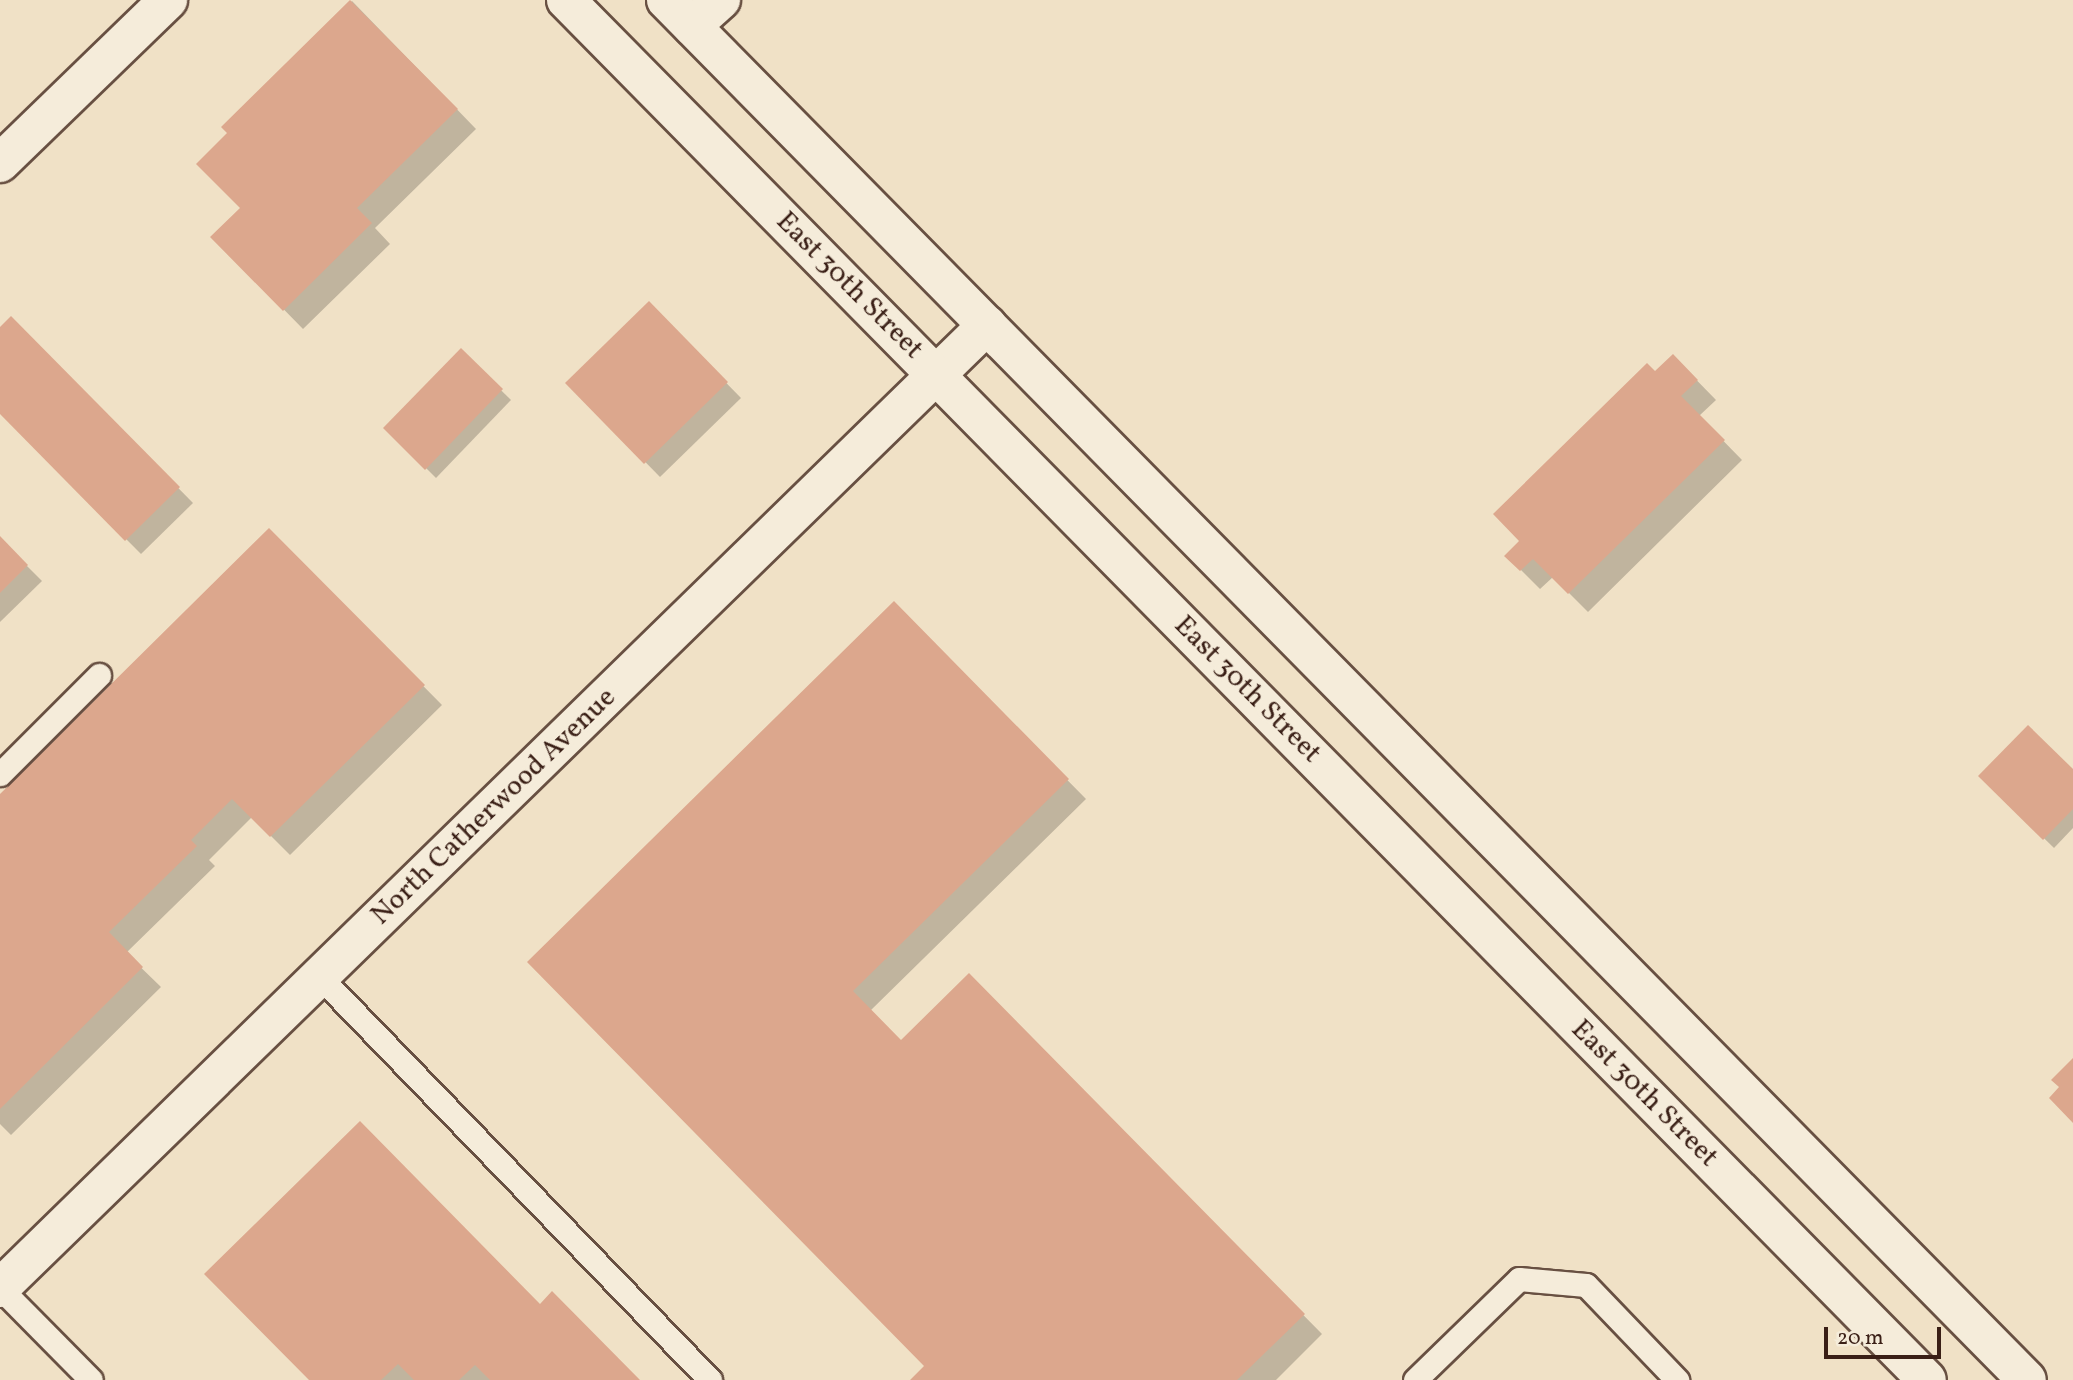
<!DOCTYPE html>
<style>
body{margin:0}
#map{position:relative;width:2073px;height:1380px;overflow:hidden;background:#f0e1c6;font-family:Vollkorn,serif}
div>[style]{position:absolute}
.shadow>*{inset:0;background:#0003}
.building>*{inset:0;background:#dca78d}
.roads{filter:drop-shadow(2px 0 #685042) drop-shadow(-2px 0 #685042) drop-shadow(0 2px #685042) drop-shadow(0 -2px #685042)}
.service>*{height:23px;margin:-11.5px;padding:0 11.5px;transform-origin:11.5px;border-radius:11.5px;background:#f5ecda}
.minor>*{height:38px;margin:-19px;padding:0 19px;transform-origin:19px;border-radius:19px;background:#f5ecda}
.secondary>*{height:38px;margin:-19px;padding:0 19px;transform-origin:19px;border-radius:19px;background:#f5ecda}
span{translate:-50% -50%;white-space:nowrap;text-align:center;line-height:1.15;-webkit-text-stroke:7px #f5ecda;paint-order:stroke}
.street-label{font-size:28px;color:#3a1f16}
.scale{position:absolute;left:1824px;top:1327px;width:117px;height:32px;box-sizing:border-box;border:4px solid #3a1f16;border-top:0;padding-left:9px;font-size:21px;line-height:24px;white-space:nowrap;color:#3a1f16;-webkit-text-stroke:5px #f5ecda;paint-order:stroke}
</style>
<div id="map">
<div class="shadow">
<div style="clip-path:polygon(352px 1px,476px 129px,375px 228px,390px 244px,303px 329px,213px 237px,242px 208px,230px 134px,223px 127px)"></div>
<div style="clip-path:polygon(649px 304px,741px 398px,660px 477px,568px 383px)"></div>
<div style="clip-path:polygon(11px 318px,193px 503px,141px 554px,0 412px,0 329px)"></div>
<div style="clip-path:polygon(461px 351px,511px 400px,436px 478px,386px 428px)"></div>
<div style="clip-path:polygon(1673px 356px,1716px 400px,1699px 416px,1742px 460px,1588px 612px,1553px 577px,1540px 589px,1507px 556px,1522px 541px,1655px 373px)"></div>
<div style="clip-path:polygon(269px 530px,442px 705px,290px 855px,252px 817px,209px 860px,215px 866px,126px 953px,161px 987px,11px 1135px,0 1124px,0 796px)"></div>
<div style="clip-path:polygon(0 539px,42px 581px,0 622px)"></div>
<div style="clip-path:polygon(894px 604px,1086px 799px,870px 1011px,901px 1042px,969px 976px,1322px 1334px,1276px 1380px,912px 1380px,926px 1366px,529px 962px)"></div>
<div style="clip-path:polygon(2073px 771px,2073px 828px,2054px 848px,1980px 776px)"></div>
<div style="clip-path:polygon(540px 1307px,638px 1380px,311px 1380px)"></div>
</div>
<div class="building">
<div style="clip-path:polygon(350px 0,458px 109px,357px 208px,372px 223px,283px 311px,210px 237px,240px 208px,196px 164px,227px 133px,221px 127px)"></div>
<div style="clip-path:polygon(649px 301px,728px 382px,644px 464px,565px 383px)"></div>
<div style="clip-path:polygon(11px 316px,180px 487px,125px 541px,0 414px,0 327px)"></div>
<div style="clip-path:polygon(461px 348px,503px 389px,425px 470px,383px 428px)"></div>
<div style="clip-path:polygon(1673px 354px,1698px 380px,1681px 396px,1725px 440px,1568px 594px,1533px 559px,1520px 571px,1504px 556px,1519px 541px,1493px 514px,1647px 363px,1655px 371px)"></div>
<div style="clip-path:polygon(269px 528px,425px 685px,270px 837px,232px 799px,191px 840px,197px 846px,109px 932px,143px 967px,0 1109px,0 794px)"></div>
<div style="clip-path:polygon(0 536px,28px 565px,0 593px)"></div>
<div style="clip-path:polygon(894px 601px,1069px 779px,853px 991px,901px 1040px,969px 973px,1305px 1314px,1237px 1380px,910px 1380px,924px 1366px,527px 962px)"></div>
<div style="clip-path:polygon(2028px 725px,2073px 769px,2073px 809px,2043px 840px,1978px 776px)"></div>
<div style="clip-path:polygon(2073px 1058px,2073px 1123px,2049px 1098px,2059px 1087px,2051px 1080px)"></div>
<div style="clip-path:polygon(360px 1121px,540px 1304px,552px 1291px,640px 1380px,490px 1380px,475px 1365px,459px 1380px,414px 1380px,398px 1364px,381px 1380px,309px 1380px,204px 1274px)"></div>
</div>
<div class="roads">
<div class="service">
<div style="left:0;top:774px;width:140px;rotate:-45deg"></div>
<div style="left:320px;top:977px;width:561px;rotate:45.94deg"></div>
<div style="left:0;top:1288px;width:129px;rotate:45.3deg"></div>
<div style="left:1415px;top:1380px;width:145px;rotate:-44.2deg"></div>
<div style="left:1519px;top:1279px;width:67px;rotate:5.1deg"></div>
<div style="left:1586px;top:1285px;width:132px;rotate:46.2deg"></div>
</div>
<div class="minor">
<div style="left:692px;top:26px;width:39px;rotate:-42deg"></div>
<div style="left:0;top:163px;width:234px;rotate:-44.1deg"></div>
<div style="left:0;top:1288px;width:1379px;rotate:-44.29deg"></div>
</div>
<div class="secondary">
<div style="left:566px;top:0;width:1938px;rotate:45.4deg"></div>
<div style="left:666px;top:0;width:1938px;rotate:45.4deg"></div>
</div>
</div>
<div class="street-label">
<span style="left:849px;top:286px;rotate:45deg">East 30th Street</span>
<span style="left:1247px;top:690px;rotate:45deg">East 30th Street</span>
<span style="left:494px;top:807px;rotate:-44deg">North Catherwood Avenue</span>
<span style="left:1644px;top:1094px;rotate:45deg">East 30th Street</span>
</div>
<div class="scale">20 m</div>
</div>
